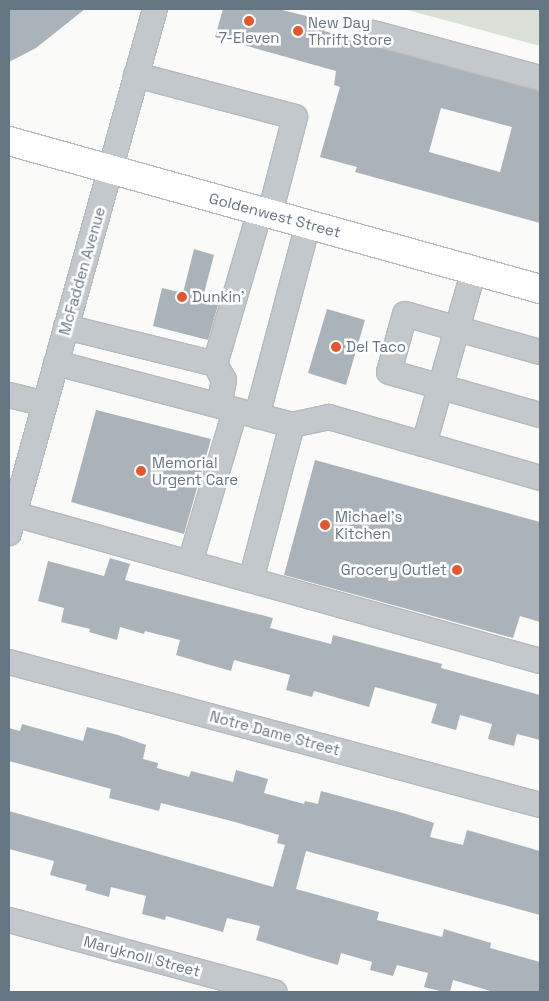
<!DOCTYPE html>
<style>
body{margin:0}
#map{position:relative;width:549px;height:1001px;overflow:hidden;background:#fafaf8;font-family:"Space Grotesk",sans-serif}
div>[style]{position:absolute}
.green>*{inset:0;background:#dadfd7}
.building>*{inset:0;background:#aab3b9}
.roads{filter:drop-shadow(1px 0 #b5babe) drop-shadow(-1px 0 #b5babe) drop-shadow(0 1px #b5babe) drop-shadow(0 -1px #b5babe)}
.minor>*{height:24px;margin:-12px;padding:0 12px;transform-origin:12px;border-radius:12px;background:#c3c8cc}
.major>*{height:28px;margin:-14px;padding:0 14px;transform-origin:14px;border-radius:14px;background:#fff}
.dots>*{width:14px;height:14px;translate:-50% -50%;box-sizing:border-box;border:2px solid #fff;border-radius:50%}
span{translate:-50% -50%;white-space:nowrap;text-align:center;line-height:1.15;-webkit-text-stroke:5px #fff;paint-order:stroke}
.poi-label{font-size:15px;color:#657683}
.left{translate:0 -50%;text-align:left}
.right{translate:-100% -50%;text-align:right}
.street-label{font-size:15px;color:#657683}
.frame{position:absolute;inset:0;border:10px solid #657683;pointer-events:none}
</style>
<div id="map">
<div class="green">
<div style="clip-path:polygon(404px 9px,540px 9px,540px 46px)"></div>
</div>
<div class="building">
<div style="clip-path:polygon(9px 9px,85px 9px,36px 48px,9px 62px)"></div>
<div style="clip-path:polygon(evenodd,223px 9px,278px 9px,327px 21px,324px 31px,540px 91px,540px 223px,355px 172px,357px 167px,320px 157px,340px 87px,334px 85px,336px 71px,215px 37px,223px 9px,441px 108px,512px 127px,500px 172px,429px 152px,441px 108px)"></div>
<div style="clip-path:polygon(194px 249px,214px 255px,202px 301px,218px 305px,208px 340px,153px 326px,162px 288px,183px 293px)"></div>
<div style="clip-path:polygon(327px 309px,365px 320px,346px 385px,308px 373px)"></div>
<div style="clip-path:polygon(96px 410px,211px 439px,184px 534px,71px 502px)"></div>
<div style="clip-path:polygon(315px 460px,540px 522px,540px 622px,520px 616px,513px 638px,284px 575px)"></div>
<div style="clip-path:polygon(110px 558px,130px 564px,125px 580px,273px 618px,270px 628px,331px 644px,333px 635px,442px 664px,441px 668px,540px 695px,540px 740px,517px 734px,514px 746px,488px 739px,492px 724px,460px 715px,456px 730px,431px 723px,437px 704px,375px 687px,369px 707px,314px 691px,312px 697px,286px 690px,290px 675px,234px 660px,231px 671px,203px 663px,176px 655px,180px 640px,145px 631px,144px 634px,120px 627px,117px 640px,89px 632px,90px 629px,61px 622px,64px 608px,38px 601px,48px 561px,104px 576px)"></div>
<div style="clip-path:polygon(22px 724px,83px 741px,87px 727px,118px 735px,146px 745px,143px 759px,158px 763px,157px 768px,189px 777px,191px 771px,233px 782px,236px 770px,268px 779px,264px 793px,304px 804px,305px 801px,318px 804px,321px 791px,403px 813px,434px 823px,430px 837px,463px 845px,467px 830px,540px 851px,540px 915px,306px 851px,296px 889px,379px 912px,377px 920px,442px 937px,444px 929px,491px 943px,490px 948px,540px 962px,540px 992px,494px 992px,453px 980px,450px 992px,444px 992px,424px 987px,428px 973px,397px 965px,393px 976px,370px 970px,372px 962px,341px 953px,338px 965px,310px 957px,256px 940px,260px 926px,227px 918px,223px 932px,166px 916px,165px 920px,142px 914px,146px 896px,111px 887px,109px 897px,85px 890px,87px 885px,50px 875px,54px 861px,9px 849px,9px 811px,273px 887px,285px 845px,277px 843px,279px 835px,235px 822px,161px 803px,159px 811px,109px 798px,111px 789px,9px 761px,9px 728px,20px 731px)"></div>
</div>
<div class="roads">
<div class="minor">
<div style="left:373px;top:33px;width:173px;rotate:15.1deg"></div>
<div style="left:136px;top:75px;width:164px;rotate:14.8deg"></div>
<div style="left:295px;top:117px;width:100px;rotate:104.5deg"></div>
<div style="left:66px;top:327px;width:154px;rotate:13.9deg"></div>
<div style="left:215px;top:364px;width:159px;rotate:-73.6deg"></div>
<div style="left:540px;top:352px;width:140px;rotate:-164.3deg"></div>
<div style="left:405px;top:314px;width:60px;rotate:105.4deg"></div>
<div style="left:389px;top:372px;width:157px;rotate:15.9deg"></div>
<div style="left:56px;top:363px;width:244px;rotate:14.7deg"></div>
<div style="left:292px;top:425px;width:38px;rotate:-12deg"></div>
<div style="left:329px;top:417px;width:220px;rotate:16.1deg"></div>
<div style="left:215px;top:364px;width:18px;rotate:61deg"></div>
<div style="left:224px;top:380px;width:26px;rotate:101deg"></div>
<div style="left:9px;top:395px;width:37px;rotate:14deg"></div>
<div style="left:257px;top:416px;width:199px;rotate:-75.1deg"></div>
<div style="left:424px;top:444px;width:181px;rotate:-74deg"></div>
<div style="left:14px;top:514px;width:546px;rotate:15.61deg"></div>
<div style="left:9px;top:533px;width:544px;rotate:-74.43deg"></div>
<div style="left:190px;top:563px;width:159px;rotate:-73.5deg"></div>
<div style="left:251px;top:580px;width:160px;rotate:-75.2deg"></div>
<div style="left:9px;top:662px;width:550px;rotate:15.07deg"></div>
<div style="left:9px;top:920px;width:275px;rotate:15.2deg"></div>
</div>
<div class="major">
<div style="left:9px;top:141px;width:551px;rotate:15.57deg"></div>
</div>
</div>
<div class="dots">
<div style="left:249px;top:21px;background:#e4572e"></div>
<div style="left:298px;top:31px;background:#e4572e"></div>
<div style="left:182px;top:297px;background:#e4572e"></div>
<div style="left:336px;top:347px;background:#e4572e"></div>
<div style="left:141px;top:471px;background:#e4572e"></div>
<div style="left:325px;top:525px;background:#e4572e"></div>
<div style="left:457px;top:570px;background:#e4572e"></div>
</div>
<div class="poi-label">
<span class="left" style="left:308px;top:31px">New Day<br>Thrift Store</span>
<span style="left:249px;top:38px">7-Eleven</span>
<span class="left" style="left:192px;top:297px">Dunkin'</span>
<span class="left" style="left:346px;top:347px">Del Taco</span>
<span class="left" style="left:152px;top:471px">Memorial<br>Urgent Care</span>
<span class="left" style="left:335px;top:525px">Michael's<br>Kitchen</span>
<span class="right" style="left:447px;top:570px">Grocery Outlet</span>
</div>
<div class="street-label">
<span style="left:275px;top:215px;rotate:15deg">Goldenwest Street</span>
<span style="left:82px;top:271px;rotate:-74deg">McFadden Avenue</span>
<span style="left:275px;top:733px;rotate:15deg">Notre Dame Street</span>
<span style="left:142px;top:956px;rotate:15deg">Maryknoll Street</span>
</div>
<div class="frame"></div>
</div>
